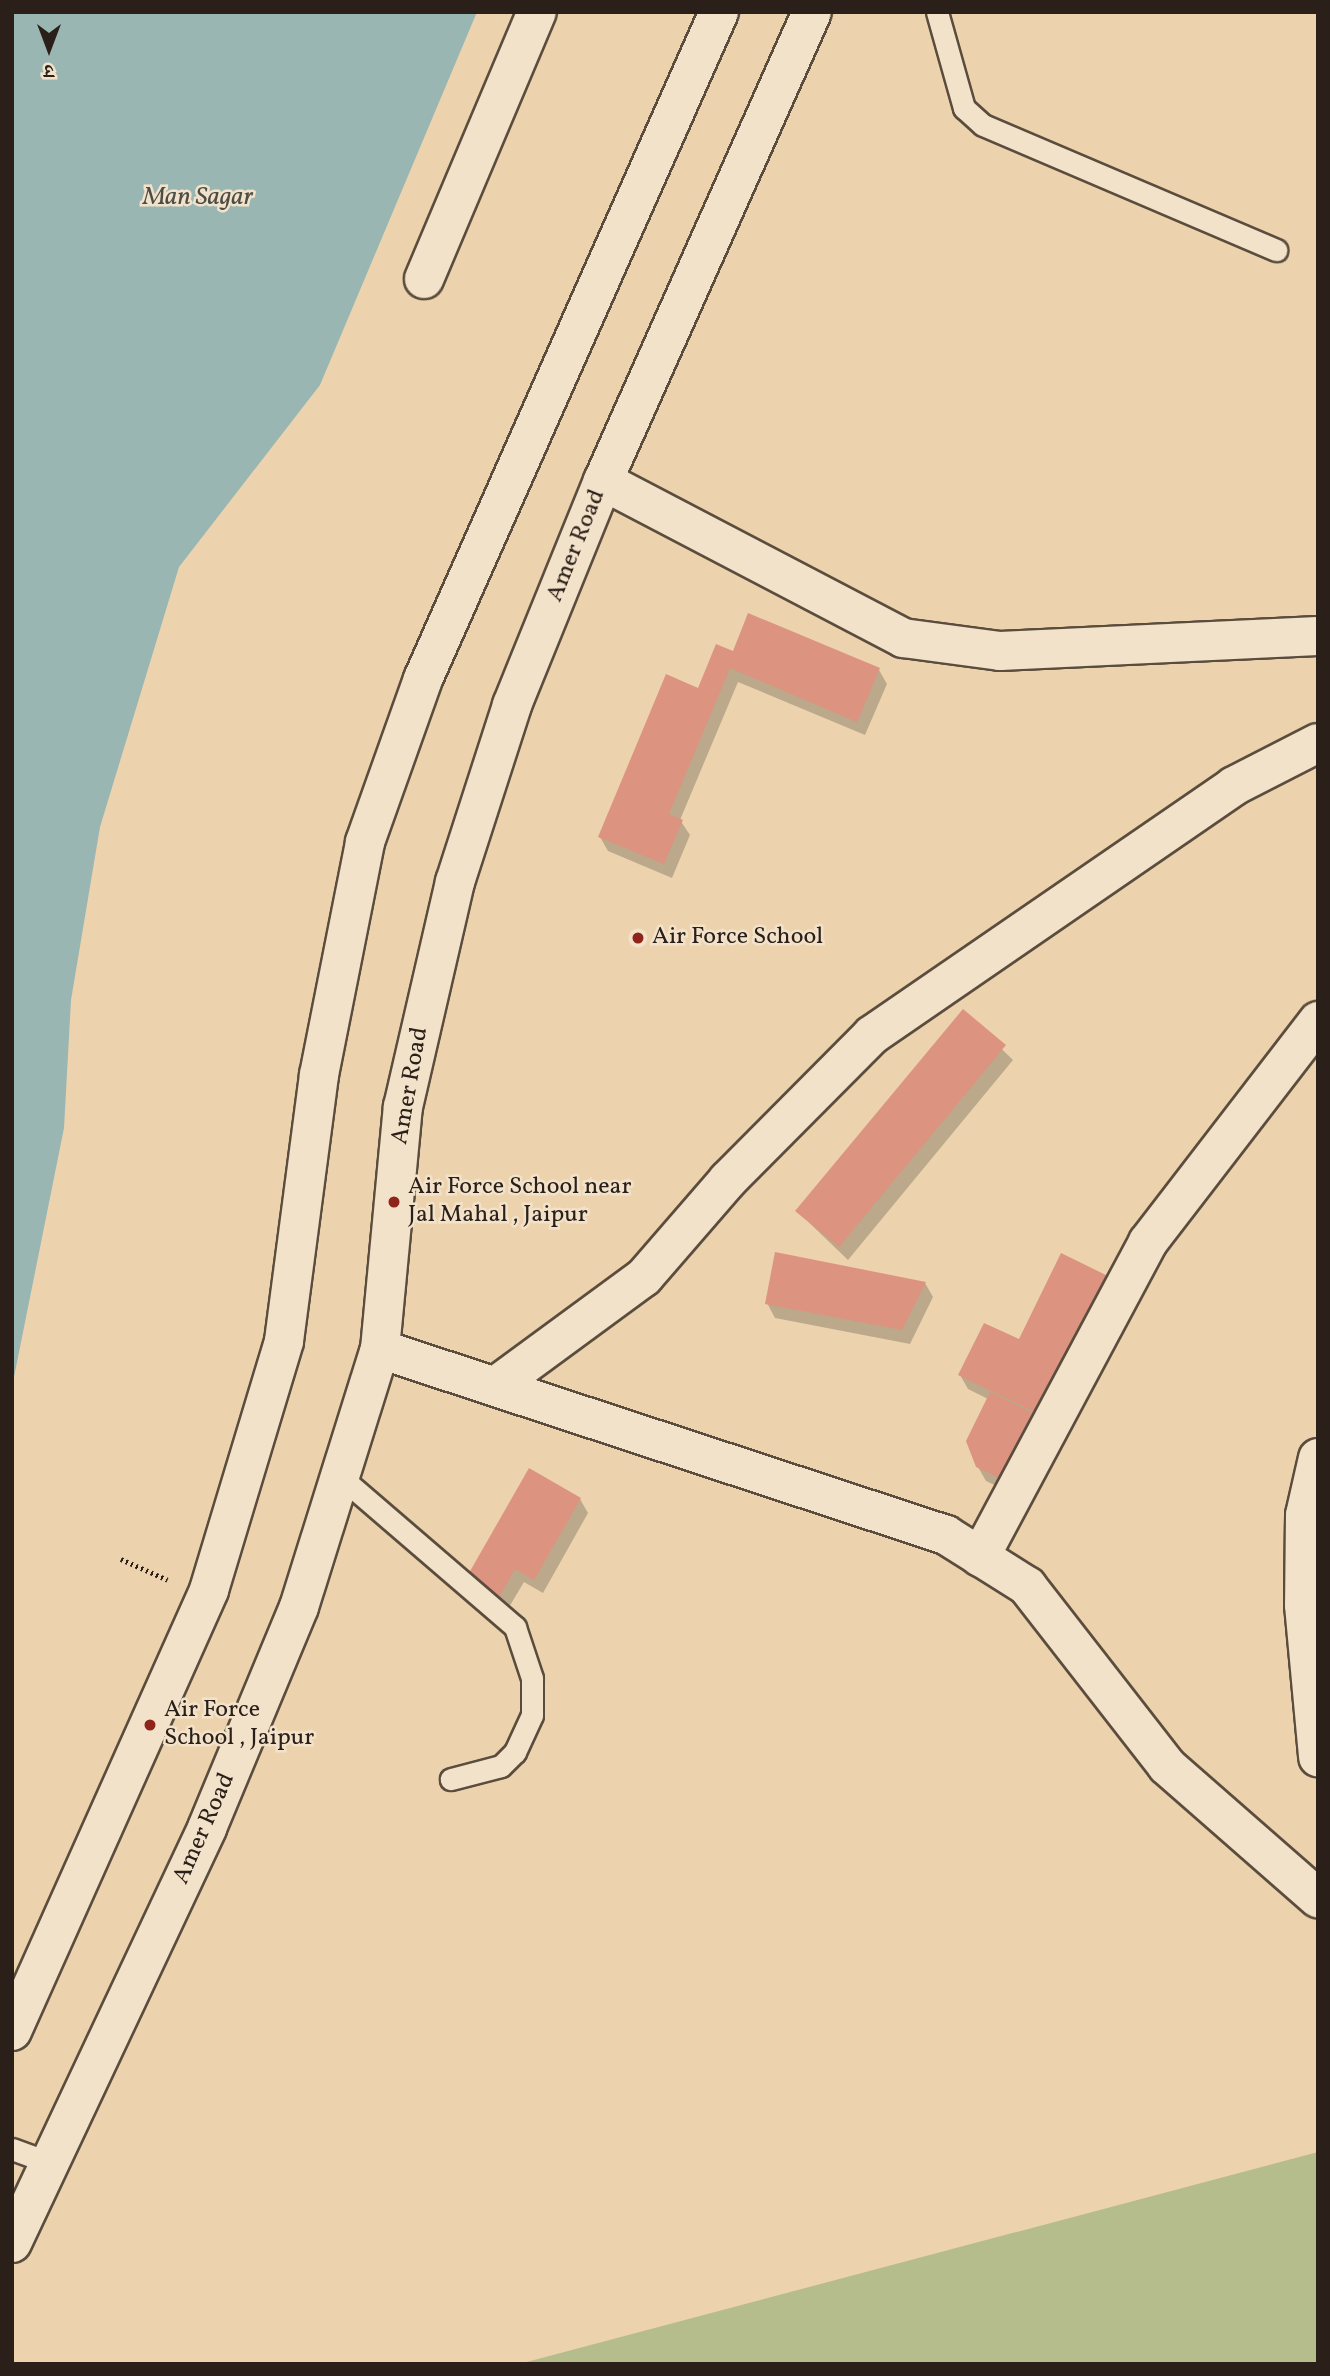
<!DOCTYPE html>
<meta charset="utf-8">
<style>
body{margin:0}
#map{position:relative;width:1330px;height:2376px;overflow:hidden;background:#ecd3ad;font-family:Vollkorn,"Noto Serif Devanagari",serif}
div>[style]{position:absolute}
.green>*{inset:0;background:#b5bd8c}
.water>*{inset:0;background:#9ab6b2}
.shadow>*{inset:0;background:#0003}
.building>*{inset:0;background:#dc9380}
.path>*{height:4.5px;margin-top:-2.25px;transform-origin:0;background:repeating-linear-gradient(90deg,#2b2019 0 2px,transparent 0 5.5px)}
.roads{filter:drop-shadow(2px 0 #5b4d3e) drop-shadow(-2px 0 #5b4d3e) drop-shadow(0 2px #5b4d3e) drop-shadow(0 -2px #5b4d3e)}
.lane>*{height:21px;margin:-10.5px;padding:0 10.5px;transform-origin:10.5px;border-radius:10.5px;background:#f3e2ca}
.street>*{height:38px;margin:-19px;padding:0 19px;transform-origin:19px;border-radius:19px;background:#f3e2ca}
.secondary>*{height:38px;margin:-19px;padding:0 19px;transform-origin:19px;border-radius:19px;background:#f3e2ca}
.dots>*{width:19px;height:19px;translate:-50% -50%;box-sizing:border-box;border:4px solid #f3e2ca;border-radius:50%}
span{translate:-50% -50%;white-space:nowrap;text-align:center;line-height:1.15;-webkit-text-stroke:5px #f3e2ca;paint-order:stroke}
.street-label{font-size:24px;color:#2b2019}
.poi-label{font-size:24px;color:#2b2019}
.left{translate:0 -50%;text-align:left}
.water-label{font-size:26px;color:#4c4d47;font-style:italic}
.frame{position:absolute;inset:0;border:14px solid #2b2019;pointer-events:none}
.north{position:absolute;left:14px;top:14px;width:70px;height:70px;-webkit-text-stroke:5px #f3e2ca;paint-order:stroke;rotate:180deg;font-size:19px;font-weight:700;line-height:28px;text-align:center;color:#2b2019}
.north::after{content:'';display:block;margin:auto;width:24px;height:32px;background:#2b2019;clip-path:polygon(50% 0,100% 100%,50% 72%,0 100%)}
</style>
<div id="map">
<div class="green">
<div style="clip-path:polygon(1318px 2152px,1318px 2364px,519px 2364px)"></div>
</div>
<div class="water">
<div style="clip-path:polygon(12px 12px,477px 12px,320px 385px,179px 567px,100px 827px,71px 1000px,64px 1128px,12px 1387px)"></div>
</div>
<div class="shadow">
<div style="clip-path:polygon(734px 653px,879px 670px,887px 684px,865px 735px,738px 682px,680px 820px,690px 835px,672px 878px,608px 851px,600px 837px,699px 690px)"></div>
<div style="clip-path:polygon(963px 1011px,1013px 1060px,848px 1260px,797px 1211px)"></div>
<div style="clip-path:polygon(925px 1283px,933px 1297px,910px 1344px,775px 1318px,767px 1303px)"></div>
<div style="clip-path:polygon(1020px 1342px,1046px 1431px,1016px 1495px,986px 1481px,978px 1467px,988px 1399px,968px 1389px,960px 1375px)"></div>
<div style="clip-path:polygon(580px 1499px,588px 1513px,543px 1593px,524px 1582px,506px 1612px,467px 1580px)"></div>
</div>
<div class="building">
<div style="clip-path:polygon(748px 613px,880px 668px,857px 722px,730px 668px,669px 814px,683px 820px,664px 864px,598px 837px,666px 674px,698px 688px,716px 644px,733px 651px)"></div>
<div style="clip-path:polygon(963px 1009px,1006px 1045px,839px 1247px,795px 1211px)"></div>
<div style="clip-path:polygon(775px 1252px,926px 1282px,902px 1330px,765px 1304px)"></div>
<div style="clip-path:polygon(1061px 1253px,1114px 1279px,1047px 1418px,958px 1375px,984px 1323px,1019px 1339px)"></div>
<div style="clip-path:polygon(990px 1392px,1039px 1416px,1008px 1482px,976px 1467px,966px 1441px)"></div>
<div style="clip-path:polygon(529px 1468px,581px 1498px,534px 1580px,515px 1569px,498px 1599px,465px 1580px)"></div>
</div>
<div class="path">
<div style="left:121px;top:1559px;width:51px;rotate:24.1deg"></div>
</div>
<div class="roads">
<div class="lane">
<div style="left:937px;top:12px;width:100px;rotate:74.3deg"></div>
<div style="left:964px;top:108px;width:25px;rotate:42deg"></div>
<div style="left:983px;top:125px;width:319px;rotate:23.1deg"></div>
<div style="left:343px;top:1479px;width:227px;rotate:40.7deg"></div>
<div style="left:515px;top:1627px;width:54px;rotate:71.6deg"></div>
<div style="left:532px;top:1678px;width:37px;rotate:90deg"></div>
<div style="left:532px;top:1715px;width:41px;rotate:114.7deg"></div>
<div style="left:515px;top:1752px;width:20px;rotate:135deg"></div>
<div style="left:501px;top:1766px;width:52px;rotate:165.4deg"></div>
<div style="left:12px;top:2149px;width:40px;rotate:20.2deg"></div>
</div>
<div class="street">
<div style="left:424px;top:279px;width:290px;rotate:-67.1deg"></div>
<div style="left:603px;top:481px;width:339px;rotate:27.6deg"></div>
<div style="left:903px;top:638px;width:98px;rotate:7.6deg"></div>
<div style="left:1000px;top:651px;width:318px;rotate:-2.7deg"></div>
<div style="left:380px;top:1349px;width:596px;rotate:18.19deg"></div>
<div style="left:946px;top:1535px;width:96px;rotate:32.2deg"></div>
<div style="left:1027px;top:1586px;width:228px;rotate:52.1deg"></div>
<div style="left:1167px;top:1766px;width:201px;rotate:41.2deg"></div>
<div style="left:497px;top:1385px;width:182px;rotate:-36.3deg"></div>
<div style="left:644px;top:1277px;width:128px;rotate:-49.1deg"></div>
<div style="left:728px;top:1180px;width:204px;rotate:-45.2deg"></div>
<div style="left:872px;top:1035px;width:439px;rotate:-34.5deg"></div>
<div style="left:1234px;top:786px;width:94px;rotate:-27.1deg"></div>
<div style="left:1318px;top:1458px;width:58px;rotate:102.8deg"></div>
<div style="left:1305px;top:1515px;width:90px;rotate:90.6deg"></div>
<div style="left:1304px;top:1605px;width:153px;rotate:84.7deg"></div>
<div style="left:980px;top:1557px;width:357px;rotate:-61.9deg"></div>
<div style="left:1148px;top:1242px;width:279px;rotate:-52.4deg"></div>
</div>
<div class="secondary">
<div style="left:12px;top:2031px;width:483px;rotate:-65.9deg"></div>
<div style="left:209px;top:1590px;width:260px;rotate:-73.2deg"></div>
<div style="left:284px;top:1341px;width:268px;rotate:-82.5deg"></div>
<div style="left:319px;top:1075px;width:237px;rotate:-78.8deg"></div>
<div style="left:365px;top:842px;width:173px;rotate:-70.4deg"></div>
<div style="left:423px;top:679px;width:730px;rotate:-66.07deg"></div>
<div style="left:12px;top:2243px;width:459px;rotate:-64.8deg"></div>
<div style="left:207px;top:1828px;width:239px;rotate:-67.4deg"></div>
<div style="left:299px;top:1607px;width:270px;rotate:-72.6deg"></div>
<div style="left:380px;top:1349px;width:243px;rotate:-84.6deg"></div>
<div style="left:403px;top:1107px;width:231px;rotate:-77deg"></div>
<div style="left:455px;top:882px;width:186px;rotate:-72.1deg"></div>
<div style="left:512px;top:705px;width:242px;rotate:-67.9deg"></div>
<div style="left:603px;top:481px;width:513px;rotate:-65.98deg"></div>
</div>
</div>
<div class="dots">
<div style="left:638px;top:938px;background:#8f2418"></div>
<div style="left:394px;top:1202px;background:#8f2418"></div>
<div style="left:150px;top:1725px;background:#8f2418"></div>
</div>
<div class="street-label">
<span style="left:577px;top:546px;rotate:-68deg">Amer Road</span>
<span style="left:411px;top:1086px;rotate:-80deg">Amer Road</span>
<span style="left:205px;top:1829px;rotate:-66deg">Amer Road</span>
</div>
<div class="poi-label">
<span class="left" style="left:652px;top:938px">Air Force School</span>
<span class="left" style="left:408px;top:1202px">Air Force School near<br>Jal Mahal , Jaipur</span>
<span class="left" style="left:164px;top:1725px">Air Force<br>School , Jaipur</span>
</div>
<div class="water-label">
<span style="left:198px;top:198px">Man Sagar</span>
</div>
<div class="frame"></div>
<div class="north">उ</div>
</div>
